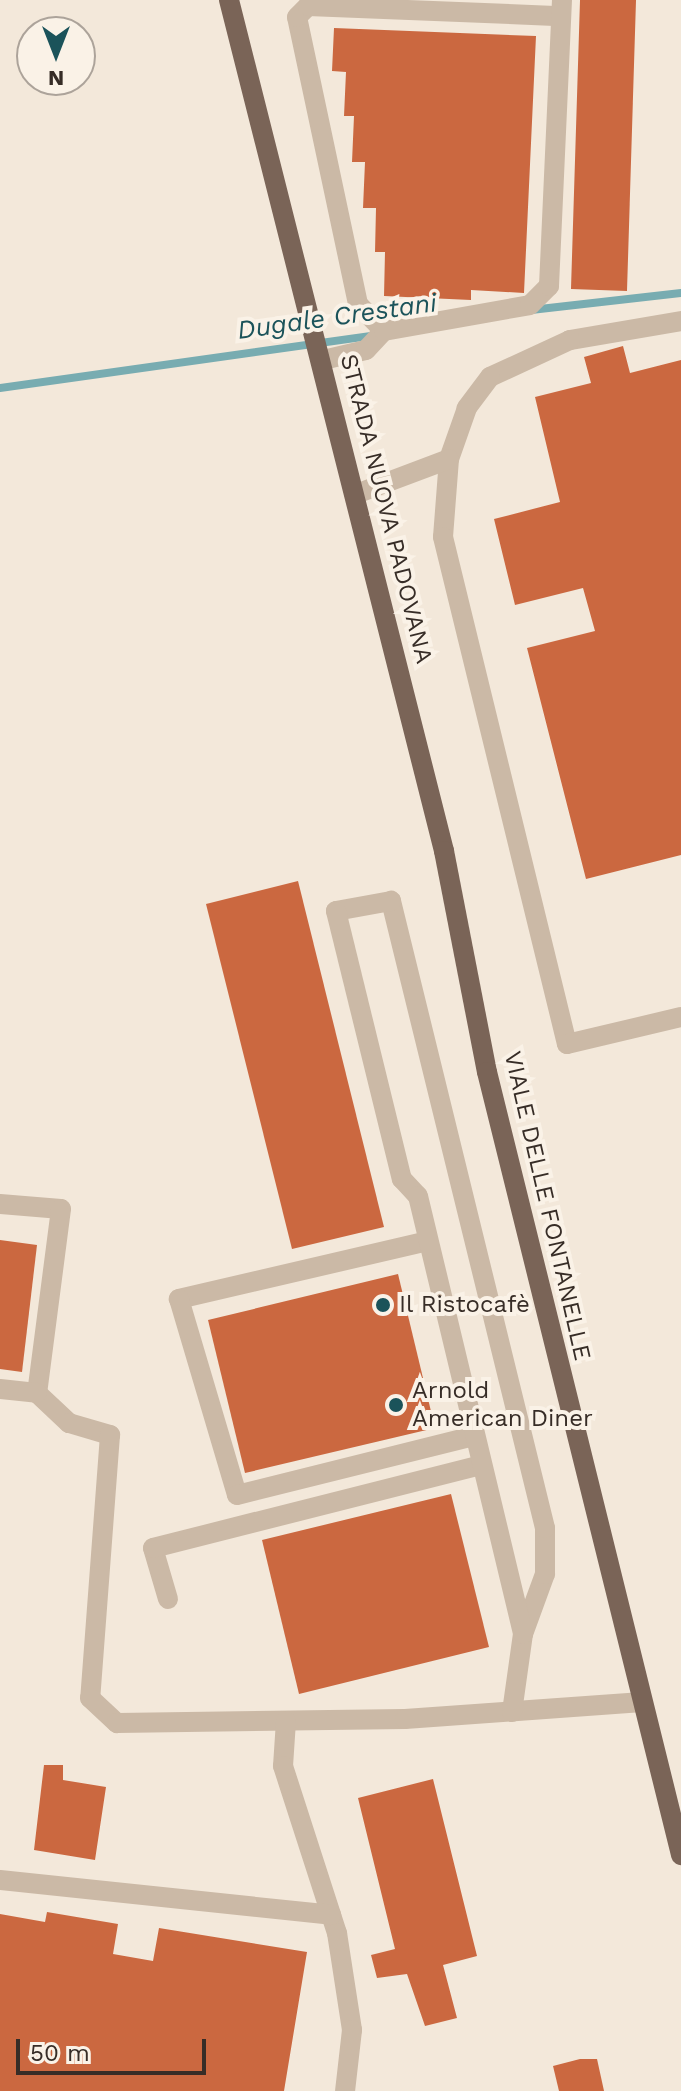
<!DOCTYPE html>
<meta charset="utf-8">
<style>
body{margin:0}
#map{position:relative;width:681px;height:2091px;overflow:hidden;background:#f3e8da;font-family:"Work Sans",sans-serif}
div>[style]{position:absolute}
.stream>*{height:8px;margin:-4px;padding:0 4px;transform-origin:4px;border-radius:4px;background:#78acb1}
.building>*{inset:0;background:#cb6840}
.minor>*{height:20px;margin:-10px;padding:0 10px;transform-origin:10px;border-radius:10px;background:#cbb9a6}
.major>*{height:20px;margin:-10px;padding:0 10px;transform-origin:10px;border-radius:10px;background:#7a6457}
.dots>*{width:22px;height:22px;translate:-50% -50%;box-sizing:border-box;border:4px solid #faf2e7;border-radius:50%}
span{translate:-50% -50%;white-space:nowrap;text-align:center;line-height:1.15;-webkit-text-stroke:8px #faf2e7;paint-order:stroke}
.street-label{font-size:24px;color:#372d27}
.poi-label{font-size:24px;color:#372d27}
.left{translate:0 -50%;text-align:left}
.water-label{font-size:26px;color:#1b535a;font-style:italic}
.north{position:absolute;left:16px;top:16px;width:80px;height:80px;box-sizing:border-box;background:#faf2e7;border:2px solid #aca39a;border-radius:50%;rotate:180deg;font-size:22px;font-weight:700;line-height:32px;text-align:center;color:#372d27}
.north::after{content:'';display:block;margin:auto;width:28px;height:36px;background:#1b535a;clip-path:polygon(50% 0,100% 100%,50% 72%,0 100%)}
.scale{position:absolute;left:16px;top:2039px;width:190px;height:36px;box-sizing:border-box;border:4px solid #372d27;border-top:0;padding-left:10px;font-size:24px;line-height:28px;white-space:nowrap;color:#372d27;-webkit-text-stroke:6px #faf2e7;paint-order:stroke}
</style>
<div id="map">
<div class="stream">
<div style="left:531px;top:310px;width:151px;rotate:-6.5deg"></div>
<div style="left:0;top:388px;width:380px;rotate:-8deg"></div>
</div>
<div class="building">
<div style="clip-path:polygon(580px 0,636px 0,627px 291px,571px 289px)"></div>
<div style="clip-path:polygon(334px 28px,536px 36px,524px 293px,471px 290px,471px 300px,384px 296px,385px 252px,375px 252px,376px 208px,363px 208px,365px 162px,352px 162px,354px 116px,344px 116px,346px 72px,332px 71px)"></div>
<div style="clip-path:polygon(623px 346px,630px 373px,681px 360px,681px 855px,586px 879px,527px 648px,595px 631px,583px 588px,515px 605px,494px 519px,560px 502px,535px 397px,591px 383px,584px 357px)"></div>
<div style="clip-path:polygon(298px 881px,384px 1227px,292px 1249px,206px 904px)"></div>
<div style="clip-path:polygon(0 1240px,37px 1245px,22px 1372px,0 1369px)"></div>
<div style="clip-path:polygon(398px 1274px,435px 1428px,245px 1473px,208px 1320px)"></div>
<div style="clip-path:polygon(451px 1494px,489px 1647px,299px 1694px,262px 1540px)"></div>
<div style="clip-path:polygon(44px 1765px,63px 1765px,63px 1780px,106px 1787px,95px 1860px,34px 1850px)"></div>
<div style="clip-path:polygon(433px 1779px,477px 1956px,443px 1965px,457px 2018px,425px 2026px,407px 1974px,377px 1978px,371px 1955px,395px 1949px,358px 1798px)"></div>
<div style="clip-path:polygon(47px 1912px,118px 1924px,113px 1954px,153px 1961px,159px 1928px,307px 1952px,284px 2091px,0 2091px,0 1914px,45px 1922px)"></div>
<div style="clip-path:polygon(580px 2059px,597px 2059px,604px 2091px,559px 2091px,553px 2066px)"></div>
</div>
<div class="minor">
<div style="left:681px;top:321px;width:113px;rotate:170.3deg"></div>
<div style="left:570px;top:340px;width:88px;rotate:155.2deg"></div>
<div style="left:490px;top:377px;width:39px;rotate:127deg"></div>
<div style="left:467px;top:408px;width:54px;rotate:109.4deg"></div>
<div style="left:449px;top:459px;width:78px;rotate:94.4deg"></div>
<div style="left:443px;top:537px;width:522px;rotate:76.26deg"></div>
<div style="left:567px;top:1044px;width:117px;rotate:-13.3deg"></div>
<div style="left:384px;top:331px;width:37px;rotate:-134deg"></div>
<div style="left:358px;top:304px;width:293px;rotate:-102deg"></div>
<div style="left:297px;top:17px;width:16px;rotate:-45deg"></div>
<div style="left:308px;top:6px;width:253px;rotate:2.3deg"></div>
<div style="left:323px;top:360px;width:44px;rotate:-13.1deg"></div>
<div style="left:366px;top:350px;width:26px;rotate:-47deg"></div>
<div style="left:384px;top:331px;width:148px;rotate:-10.1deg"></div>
<div style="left:530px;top:305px;width:27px;rotate:-45deg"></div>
<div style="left:549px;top:286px;width:286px;rotate:-87.4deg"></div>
<div style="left:356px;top:494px;width:99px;rotate:-20.6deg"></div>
<div style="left:0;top:1204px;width:61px;rotate:4.7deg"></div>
<div style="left:61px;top:1209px;width:186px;rotate:97.4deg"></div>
<div style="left:37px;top:1393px;width:44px;rotate:43.2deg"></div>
<div style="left:69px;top:1423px;width:43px;rotate:16.3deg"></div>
<div style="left:110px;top:1435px;width:264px;rotate:94.3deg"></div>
<div style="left:90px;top:1698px;width:37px;rotate:43deg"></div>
<div style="left:117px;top:1723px;width:288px;rotate:-0.8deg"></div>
<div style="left:405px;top:1719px;width:238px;rotate:-4.1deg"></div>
<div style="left:428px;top:1241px;width:256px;rotate:166.9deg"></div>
<div style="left:179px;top:1299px;width:204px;rotate:73.5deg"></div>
<div style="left:237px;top:1495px;width:244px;rotate:-14deg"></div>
<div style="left:0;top:1389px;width:37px;rotate:6deg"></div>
<div style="left:168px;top:1599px;width:53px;rotate:-106.4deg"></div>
<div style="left:153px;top:1548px;width:338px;rotate:-14.2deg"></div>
<div style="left:512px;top:1712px;width:79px;rotate:-82deg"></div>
<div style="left:523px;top:1634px;width:64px;rotate:-69.9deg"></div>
<div style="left:545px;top:1574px;width:46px;rotate:-90deg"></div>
<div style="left:545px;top:1528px;width:646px;rotate:-103.8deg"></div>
<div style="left:391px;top:901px;width:56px;rotate:169.7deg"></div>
<div style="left:336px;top:911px;width:276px;rotate:76.2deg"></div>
<div style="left:402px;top:1179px;width:23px;rotate:47deg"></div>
<div style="left:418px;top:1196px;width:450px;rotate:76.5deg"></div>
<div style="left:286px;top:1721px;width:45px;rotate:93.8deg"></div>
<div style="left:283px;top:1766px;width:176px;rotate:72.1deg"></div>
<div style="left:337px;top:1933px;width:98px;rotate:81.2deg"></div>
<div style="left:352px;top:2030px;width:61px;rotate:96.5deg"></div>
<div style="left:0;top:1880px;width:333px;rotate:6deg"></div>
</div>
<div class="major">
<div style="left:229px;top:0;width:878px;rotate:75.82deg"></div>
<div style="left:444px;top:851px;width:225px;rotate:79deg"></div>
<div style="left:487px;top:1072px;width:807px;rotate:76.08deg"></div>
</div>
<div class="dots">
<div style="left:383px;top:1305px;background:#1b535a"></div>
<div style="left:396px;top:1405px;background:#1b535a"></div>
</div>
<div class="street-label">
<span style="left:386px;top:509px;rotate:76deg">STRADA NUOVA PADOVANA</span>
<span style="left:547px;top:1206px;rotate:77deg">VIALE DELLE FONTANELLE</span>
</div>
<div class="poi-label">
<span class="left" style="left:399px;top:1305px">Il Ristocafè</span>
<span class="left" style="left:412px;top:1405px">Arnold<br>American Diner</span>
</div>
<div class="water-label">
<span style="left:337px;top:317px;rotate:-8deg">Dugale Crestani</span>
</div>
<div class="north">N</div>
<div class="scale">50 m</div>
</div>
